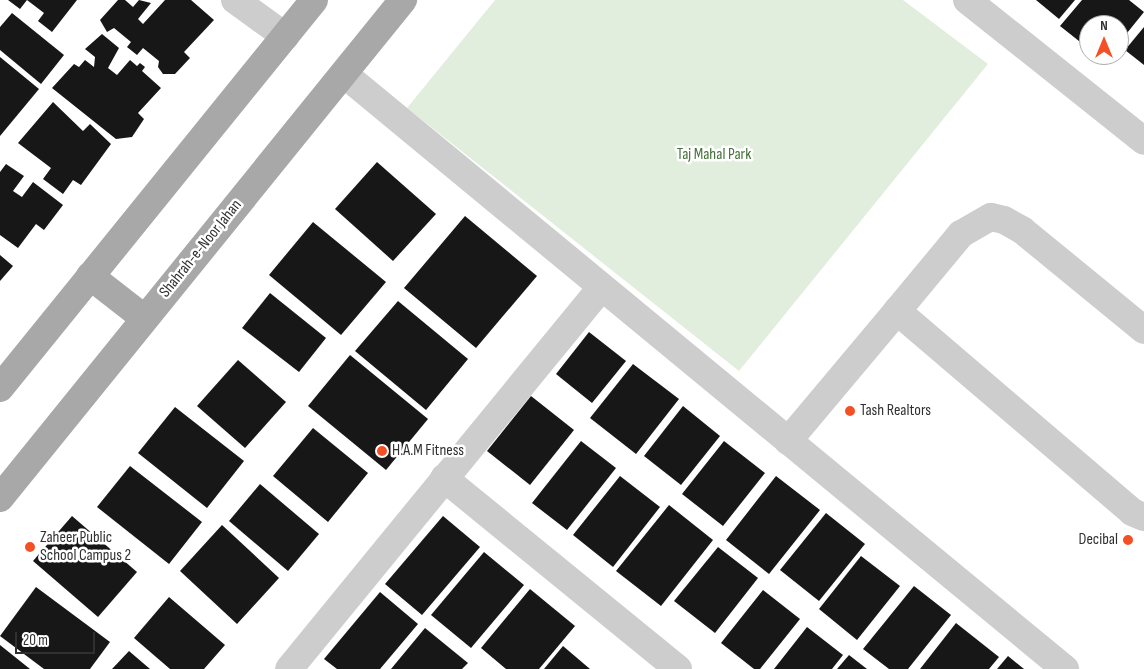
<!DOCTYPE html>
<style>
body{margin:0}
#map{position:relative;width:1144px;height:669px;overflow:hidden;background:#fff;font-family:"Sofia Sans Condensed",sans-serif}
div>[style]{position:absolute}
.green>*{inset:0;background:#e2eedd}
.building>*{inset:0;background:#171717}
.minor>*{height:28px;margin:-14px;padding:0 14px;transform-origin:14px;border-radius:14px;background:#cdcdcd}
.major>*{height:28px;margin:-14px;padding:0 14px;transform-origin:14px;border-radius:14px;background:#a8a8a8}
.dots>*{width:14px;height:14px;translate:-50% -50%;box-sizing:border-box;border:2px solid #fff;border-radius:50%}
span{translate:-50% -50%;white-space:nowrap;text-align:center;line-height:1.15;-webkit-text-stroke:5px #fff;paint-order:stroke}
.park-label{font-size:16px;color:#437039}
.street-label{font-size:16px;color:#303030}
.poi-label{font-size:16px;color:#303030}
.left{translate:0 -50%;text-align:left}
.right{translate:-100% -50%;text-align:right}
.north{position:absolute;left:1079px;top:15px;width:50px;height:50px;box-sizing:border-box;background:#fff;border:1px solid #acacac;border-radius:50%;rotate:0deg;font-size:14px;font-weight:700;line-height:20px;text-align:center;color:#303030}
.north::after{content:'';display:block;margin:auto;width:18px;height:22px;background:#f45025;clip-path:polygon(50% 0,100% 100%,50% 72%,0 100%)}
.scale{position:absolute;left:15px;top:632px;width:80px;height:22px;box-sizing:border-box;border:2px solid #303030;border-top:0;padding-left:6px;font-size:15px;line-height:18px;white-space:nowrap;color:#303030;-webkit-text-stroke:4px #fff;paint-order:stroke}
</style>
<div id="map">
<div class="green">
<div style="clip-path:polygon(495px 0,903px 0,988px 64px,739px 371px,407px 108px)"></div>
</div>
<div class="building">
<div style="clip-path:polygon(8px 0,77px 0,52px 32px,38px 21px,44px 13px,27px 0,20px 9px)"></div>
<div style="clip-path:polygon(118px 0,125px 0,133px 7px,139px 0,151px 3px,138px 19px,143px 24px,165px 0,191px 0,214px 20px,184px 52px,190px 58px,175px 74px,163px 74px,158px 67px,159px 61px,143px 48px,137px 55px,127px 47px,131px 42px,114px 28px,107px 32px,100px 20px)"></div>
<div style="clip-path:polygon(1036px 0,1075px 0,1059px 19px)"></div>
<div style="clip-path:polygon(1082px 0,1129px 0,1144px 12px,1119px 43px,1119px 25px,1089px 25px,1089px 49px,1060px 26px)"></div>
<div style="clip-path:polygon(12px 13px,64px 55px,41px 84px,0 50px,0 27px)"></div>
<div style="clip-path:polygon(1144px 27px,1144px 65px,1125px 50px)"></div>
<div style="clip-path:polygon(102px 34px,119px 48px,108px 68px,117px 75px,130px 60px,137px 66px,140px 63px,145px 67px,142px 71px,161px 88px,138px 113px,144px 119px,132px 137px,116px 139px,52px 88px,74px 64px,79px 67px,85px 60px,94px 67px,95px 57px,85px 49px)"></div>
<div style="clip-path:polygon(0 57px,39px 89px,0 136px)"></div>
<div style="clip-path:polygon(53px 102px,83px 131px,90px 124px,111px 144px,81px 185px,73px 180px,63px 194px,43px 179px,51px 168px,18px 143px)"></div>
<div style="clip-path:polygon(377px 162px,436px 214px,393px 261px,335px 209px)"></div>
<div style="clip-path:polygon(6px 164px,24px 176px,13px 191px,22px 197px,33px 182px,63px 205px,44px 230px,36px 224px,18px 248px,0 235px,0 172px)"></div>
<div style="clip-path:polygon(465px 216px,537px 276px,476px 348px,404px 288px)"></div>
<div style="clip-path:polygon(313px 222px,386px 282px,341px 335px,269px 275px)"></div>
<div style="clip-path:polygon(0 255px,13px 266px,0 281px)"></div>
<div style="clip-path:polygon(270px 293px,326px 338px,299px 372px,242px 328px)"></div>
<div style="clip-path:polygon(398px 301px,468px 359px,426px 410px,355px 351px)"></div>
<div style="clip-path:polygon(589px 332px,626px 361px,592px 403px,556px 374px)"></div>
<div style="clip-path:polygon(350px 355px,428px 419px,386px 470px,308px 406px)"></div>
<div style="clip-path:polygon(238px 360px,286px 402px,245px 448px,197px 406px)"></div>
<div style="clip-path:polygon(633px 364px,679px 399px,636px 454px,590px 418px)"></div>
<div style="clip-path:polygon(531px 396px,574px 430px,530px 485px,487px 451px)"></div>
<div style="clip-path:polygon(683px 406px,720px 436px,681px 485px,644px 456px)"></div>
<div style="clip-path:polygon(175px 407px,244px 461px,207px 508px,138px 453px)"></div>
<div style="clip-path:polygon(313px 428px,368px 473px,328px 522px,273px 476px)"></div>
<div style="clip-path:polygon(581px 441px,616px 468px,567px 530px,532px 503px)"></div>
<div style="clip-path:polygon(724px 441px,765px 473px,723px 526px,682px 494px)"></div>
<div style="clip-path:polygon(130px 466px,202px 522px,169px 564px,97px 507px)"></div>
<div style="clip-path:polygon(620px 476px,660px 507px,613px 567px,573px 535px)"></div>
<div style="clip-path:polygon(776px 476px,820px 510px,769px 574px,726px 540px)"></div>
<div style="clip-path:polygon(260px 484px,319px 534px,288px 571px,229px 521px)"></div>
<div style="clip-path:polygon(669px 505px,713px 540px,661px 606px,616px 571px)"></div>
<div style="clip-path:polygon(826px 513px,865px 544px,819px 601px,780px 570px)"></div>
<div style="clip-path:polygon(72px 516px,137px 572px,98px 617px,33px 561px)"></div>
<div style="clip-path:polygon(443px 516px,480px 547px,422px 615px,385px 584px)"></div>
<div style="clip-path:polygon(222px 525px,279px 578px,237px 624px,180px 571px)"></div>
<div style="clip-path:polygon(718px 547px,758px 578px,715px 633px,674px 601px)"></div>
<div style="clip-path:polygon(484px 552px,524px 585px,471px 648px,431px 615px)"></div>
<div style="clip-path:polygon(861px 556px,900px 586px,857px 640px,819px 609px)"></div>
<div style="clip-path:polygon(914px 586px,951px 615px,908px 669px,889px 669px,863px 649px)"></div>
<div style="clip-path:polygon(36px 587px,110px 642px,90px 669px,44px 669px,0 636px)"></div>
<div style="clip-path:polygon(530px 589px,575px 626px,539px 669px,506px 669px,481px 648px)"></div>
<div style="clip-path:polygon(763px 590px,800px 619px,760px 669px,754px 669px,721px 643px)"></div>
<div style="clip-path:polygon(380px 592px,418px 624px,380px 669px,337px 669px,324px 659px)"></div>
<div style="clip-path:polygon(169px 597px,225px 645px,204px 669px,170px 669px,134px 638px)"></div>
<div style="clip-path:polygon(956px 623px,999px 657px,989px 669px,920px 669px)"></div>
<div style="clip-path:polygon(807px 627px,843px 655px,832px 669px,774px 669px)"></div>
<div style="clip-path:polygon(425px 628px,468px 663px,462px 669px,391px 669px)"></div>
<div style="clip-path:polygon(0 645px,30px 669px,0 669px)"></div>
<div style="clip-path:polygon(563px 646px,590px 669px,544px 669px)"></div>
<div style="clip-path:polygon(129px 651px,150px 669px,112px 669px)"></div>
<div style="clip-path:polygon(849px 655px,867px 669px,837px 669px)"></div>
<div style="clip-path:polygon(1008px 656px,1024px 669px,997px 669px)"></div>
</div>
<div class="minor">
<div style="left:235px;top:0;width:62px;rotate:35.8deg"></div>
<div style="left:967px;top:0;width:226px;rotate:38.5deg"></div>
<div style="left:344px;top:74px;width:935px;rotate:39.53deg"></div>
<div style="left:897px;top:311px;width:100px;rotate:-50.3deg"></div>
<div style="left:961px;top:234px;width:34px;rotate:-30deg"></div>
<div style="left:991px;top:217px;width:13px;rotate:13deg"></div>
<div style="left:1004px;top:220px;width:21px;rotate:29deg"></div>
<div style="left:1022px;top:230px;width:158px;rotate:39.3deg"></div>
<div style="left:788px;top:441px;width:170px;rotate:-50deg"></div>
<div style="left:897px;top:311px;width:309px;rotate:40.5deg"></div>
<div style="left:1132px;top:512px;width:13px;rotate:23deg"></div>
<div style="left:444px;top:478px;width:302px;rotate:39.2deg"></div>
<div style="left:289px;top:669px;width:492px;rotate:-50.7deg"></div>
</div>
<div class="major">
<div style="left:90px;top:276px;width:68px;rotate:37.9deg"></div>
<div style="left:0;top:388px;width:499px;rotate:-51deg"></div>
<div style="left:0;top:498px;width:641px;rotate:-51.02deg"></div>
</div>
<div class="dots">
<div style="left:850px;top:411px;background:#f45025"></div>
<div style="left:382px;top:451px;background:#f45025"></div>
<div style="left:1128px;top:540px;background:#f45025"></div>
<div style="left:30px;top:547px;background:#f45025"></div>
</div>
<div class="park-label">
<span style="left:714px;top:155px">Taj Mahal Park</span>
</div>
<div class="street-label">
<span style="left:201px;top:249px;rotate:-51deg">Shahrah-e-Noor Jahan</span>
</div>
<div class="poi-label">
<span class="left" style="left:860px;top:411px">Tash Realtors</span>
<span class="left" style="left:392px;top:451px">H.A.M Fitness</span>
<span class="left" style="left:40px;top:547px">Zaheer Public<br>School Campus 2</span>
<span class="right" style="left:1118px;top:540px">Decibal</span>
</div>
<div class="north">N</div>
<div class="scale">20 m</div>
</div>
